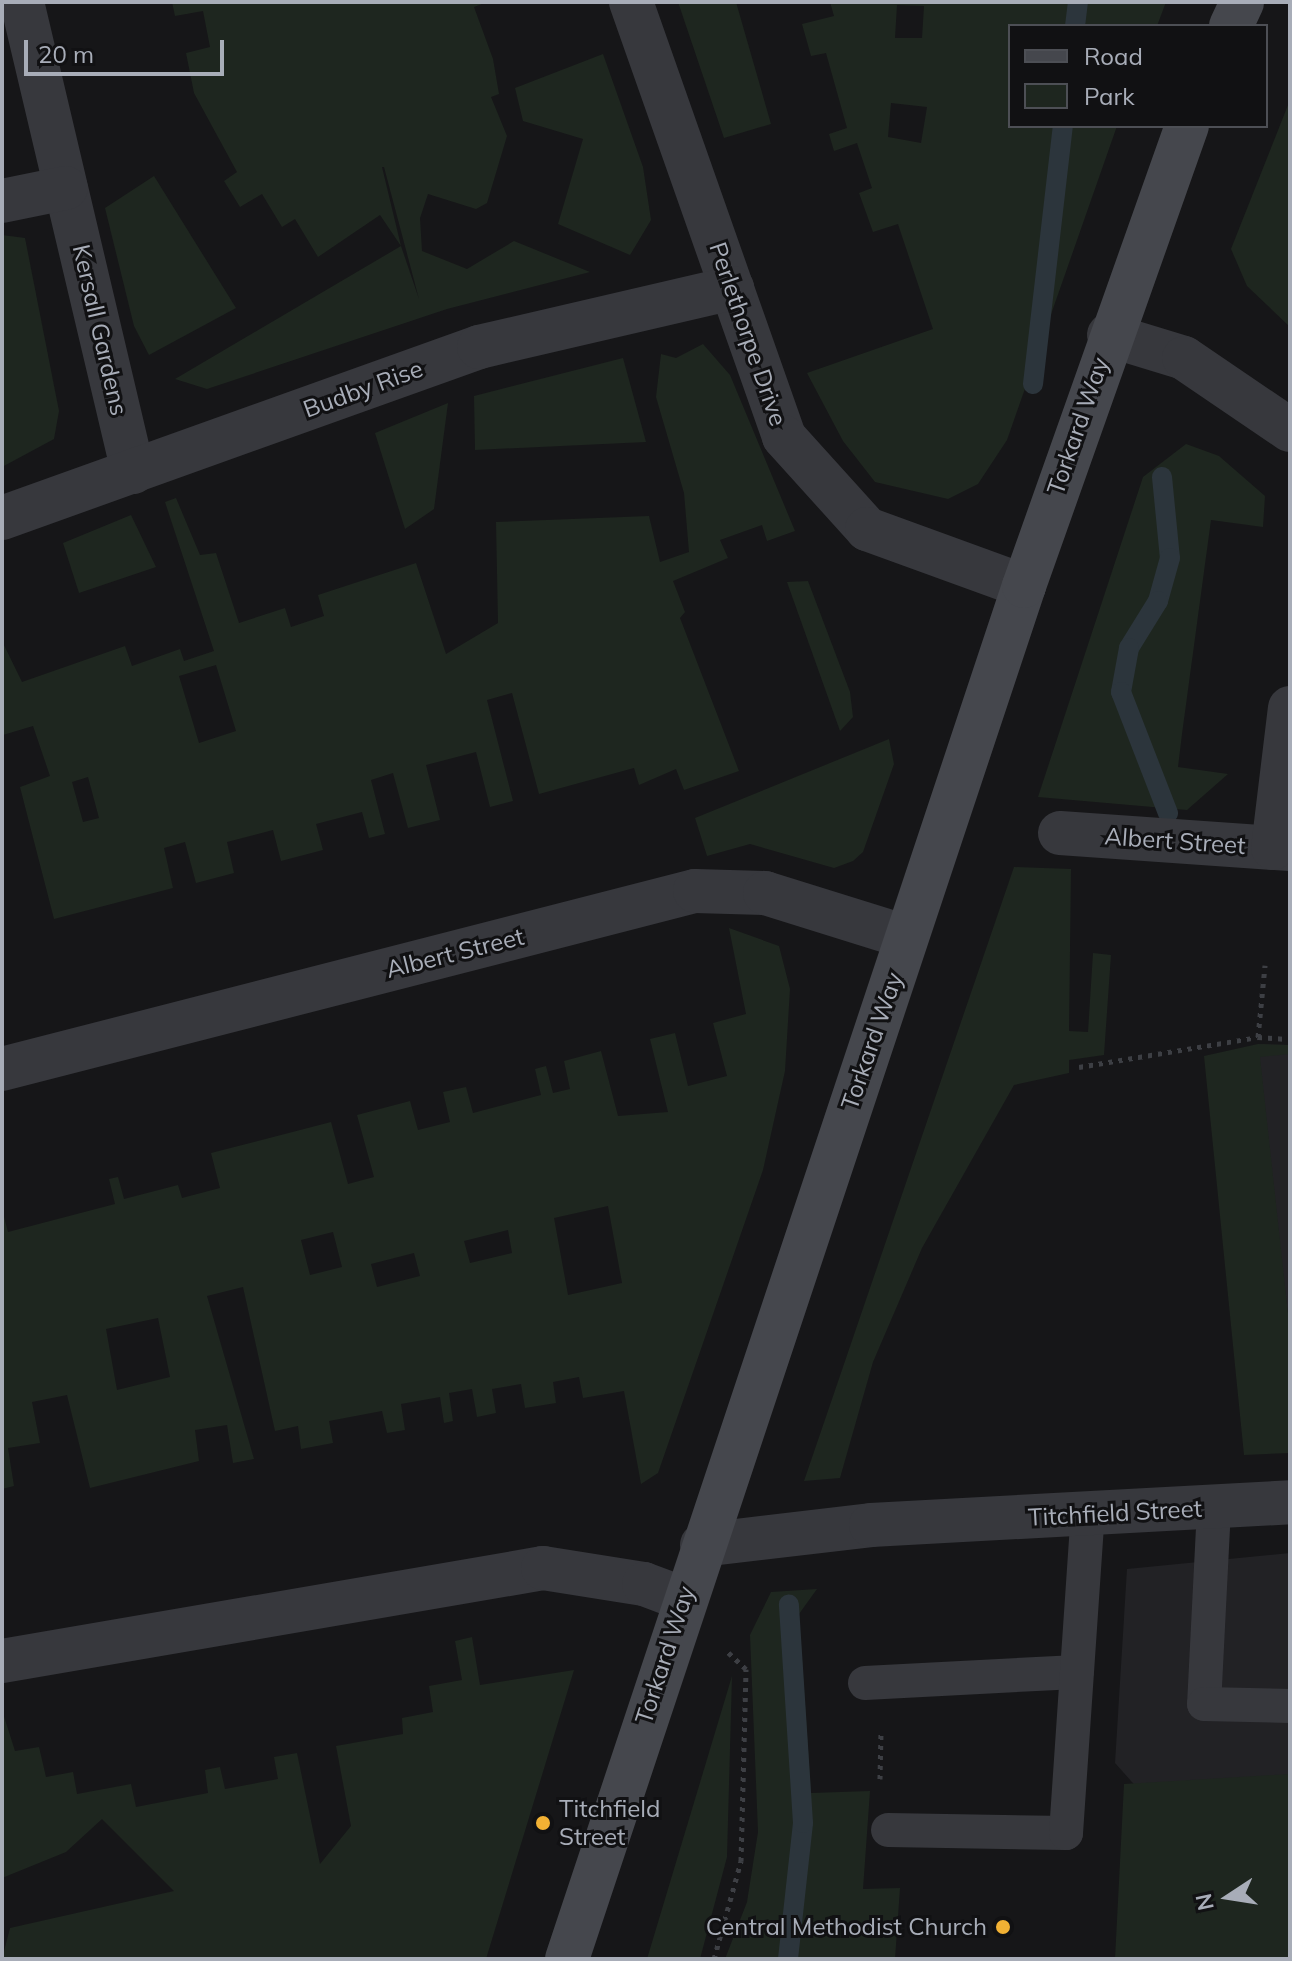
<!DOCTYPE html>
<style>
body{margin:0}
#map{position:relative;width:1292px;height:1961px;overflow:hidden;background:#161618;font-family:Mulish,sans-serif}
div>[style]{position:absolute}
.built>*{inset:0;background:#222225}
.green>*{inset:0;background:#1e261f}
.stream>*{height:20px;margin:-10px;padding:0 10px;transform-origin:10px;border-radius:10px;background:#2c353c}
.path>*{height:5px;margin-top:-2.5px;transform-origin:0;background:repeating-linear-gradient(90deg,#3d3f44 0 4px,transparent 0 10px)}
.lane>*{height:34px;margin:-17px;padding:0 17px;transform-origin:17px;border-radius:17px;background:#37383d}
.street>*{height:44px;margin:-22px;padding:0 22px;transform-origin:22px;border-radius:22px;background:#37383d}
.secondary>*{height:44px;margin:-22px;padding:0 22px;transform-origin:22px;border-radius:22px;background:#45474d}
.dots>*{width:22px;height:22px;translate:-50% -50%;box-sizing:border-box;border:4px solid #111113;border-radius:50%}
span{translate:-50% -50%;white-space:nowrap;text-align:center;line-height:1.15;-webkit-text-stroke:6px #111113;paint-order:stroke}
.street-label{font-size:24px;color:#a8adb8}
.poi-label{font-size:24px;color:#a8adb8}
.left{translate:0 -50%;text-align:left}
.right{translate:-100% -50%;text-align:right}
.frame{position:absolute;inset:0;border:4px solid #a8adb8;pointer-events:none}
.legend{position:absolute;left:1008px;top:24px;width:260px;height:104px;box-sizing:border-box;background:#111113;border:2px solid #4d4f55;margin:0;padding:10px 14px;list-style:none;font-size:24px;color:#a8adb8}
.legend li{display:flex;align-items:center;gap:16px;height:40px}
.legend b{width:40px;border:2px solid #4d4f55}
.north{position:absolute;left:1188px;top:1857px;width:80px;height:80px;-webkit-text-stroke:6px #111113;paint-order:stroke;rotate:258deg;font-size:22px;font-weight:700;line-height:32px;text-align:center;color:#a8adb8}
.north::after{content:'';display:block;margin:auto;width:28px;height:36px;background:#a8adb8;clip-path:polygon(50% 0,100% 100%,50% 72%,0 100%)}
.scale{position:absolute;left:24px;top:40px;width:200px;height:36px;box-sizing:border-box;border:4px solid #a8adb8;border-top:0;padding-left:10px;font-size:24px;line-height:28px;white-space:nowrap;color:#a8adb8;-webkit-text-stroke:6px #111113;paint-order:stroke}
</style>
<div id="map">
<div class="built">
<div style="clip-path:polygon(1258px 1044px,1290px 1045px,1290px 1332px,1282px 1265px)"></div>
<div style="clip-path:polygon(1290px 1553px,1290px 1959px,1115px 1763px,1127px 1569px)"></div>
</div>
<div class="green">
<div style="clip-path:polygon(evenodd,172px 2px,487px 2px,474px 7px,493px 59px,499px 94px,491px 97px,507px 136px,487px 203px,476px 209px,428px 194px,420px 218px,422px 251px,467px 269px,514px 241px,590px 272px,447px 309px,207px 389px,175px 379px,401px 246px,380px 215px,318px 257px,295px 219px,282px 227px,262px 194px,240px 207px,224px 181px,237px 172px,194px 93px,186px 53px,210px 47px,203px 11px,175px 16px,172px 2px,382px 167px,384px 167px,419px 299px,401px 246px,382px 167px)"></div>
<div style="clip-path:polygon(678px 2px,736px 2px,771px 124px,724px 138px)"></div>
<div style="clip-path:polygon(evenodd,830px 2px,1166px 2px,1157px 26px,1010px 26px,1010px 126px,1117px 126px,1007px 440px,978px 484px,948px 499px,875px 482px,843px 441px,807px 373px,933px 329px,898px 224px,873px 232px,859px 193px,872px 188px,857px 143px,834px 151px,829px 134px,847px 128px,826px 53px,811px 56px,802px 24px,834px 16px,830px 2px,897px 5px,924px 6px,922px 38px,895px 38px,897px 5px,830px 2px,891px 103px,927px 107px,921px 143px,888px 137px,891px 103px)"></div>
<div style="clip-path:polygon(603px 54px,643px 167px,651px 220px,630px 255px,558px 224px,583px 139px,523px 121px,515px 88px)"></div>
<div style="clip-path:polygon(1290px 100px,1290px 327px,1247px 286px,1231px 249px)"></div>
<div style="clip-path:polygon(154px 176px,236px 308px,149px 355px,134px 326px,105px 208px)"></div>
<div style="clip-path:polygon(2px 235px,25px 238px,59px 411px,54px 439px,2px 467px)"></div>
<div style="clip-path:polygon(evenodd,703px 344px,730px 375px,795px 531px,767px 541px,762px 525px,720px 540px,728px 558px,673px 581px,685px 612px,680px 618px,739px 771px,684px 790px,676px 769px,639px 785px,634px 768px,539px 794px,512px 693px,487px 700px,513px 801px,490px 807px,476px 752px,426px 765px,440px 820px,408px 828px,393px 773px,371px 780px,385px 834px,369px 838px,362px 812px,316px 824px,323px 850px,281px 861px,273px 830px,227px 842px,234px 873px,196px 883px,185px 842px,164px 848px,173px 888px,54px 919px,20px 787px,50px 776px,33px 726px,3px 735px,2px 641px,22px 682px,125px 646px,132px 666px,180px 649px,184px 661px,214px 651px,165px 502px,176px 498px,200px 555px,216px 553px,239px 623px,285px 608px,291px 627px,324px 616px,318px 595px,416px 563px,446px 654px,498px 623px,496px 522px,649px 516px,660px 562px,689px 552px,684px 493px,656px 397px,661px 354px,676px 358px,703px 344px,216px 665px,236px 731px,199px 743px,179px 676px,216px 665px,703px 344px,88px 777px,99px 818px,83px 822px,72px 782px,88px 777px)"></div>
<div style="clip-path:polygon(623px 358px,646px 442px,475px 450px,474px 396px)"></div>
<div style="clip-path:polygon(448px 403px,434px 509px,405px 529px,375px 433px)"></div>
<div style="clip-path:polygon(1186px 444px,1219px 456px,1265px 496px,1263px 527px,1211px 520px,1182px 734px,1178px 767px,1228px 774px,1187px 810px,1038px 797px,1143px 477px)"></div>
<div style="clip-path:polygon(131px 515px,156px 567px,79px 593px,63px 543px)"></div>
<div style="clip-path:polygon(808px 581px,850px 692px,853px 717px,840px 731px,787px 582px)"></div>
<div style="clip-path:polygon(889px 739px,894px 764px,863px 852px,853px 861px,834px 868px,750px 844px,707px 856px,695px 818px)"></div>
<div style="clip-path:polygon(1014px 867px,1071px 869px,1069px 1031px,1088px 1032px,1093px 953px,1111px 955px,1104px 1055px,1069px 1060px,1069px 1073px,1014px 1085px,922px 1248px,873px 1362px,840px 1478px,804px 1481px)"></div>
<div style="clip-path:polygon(evenodd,729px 928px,779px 946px,790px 989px,785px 1071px,763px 1170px,658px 1473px,641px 1484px,624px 1391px,583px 1398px,579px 1377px,553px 1382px,556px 1403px,525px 1408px,521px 1384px,492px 1389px,496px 1413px,477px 1417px,472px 1389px,449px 1393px,453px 1421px,444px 1423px,440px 1397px,401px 1404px,405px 1430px,387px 1433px,382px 1411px,329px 1421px,333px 1443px,301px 1449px,298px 1426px,275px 1431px,243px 1287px,207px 1296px,254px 1459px,233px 1463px,227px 1425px,195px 1430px,199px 1461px,90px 1488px,67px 1395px,32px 1402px,40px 1443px,8px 1448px,14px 1486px,2px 1489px,2px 1209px,8px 1232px,115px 1204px,109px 1179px,118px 1177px,124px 1199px,178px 1185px,182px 1198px,220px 1188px,211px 1153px,331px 1122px,348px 1184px,374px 1177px,357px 1115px,410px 1101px,418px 1130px,450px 1122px,443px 1092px,466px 1087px,473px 1113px,541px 1095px,535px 1069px,546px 1066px,553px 1093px,570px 1089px,564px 1061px,601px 1051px,618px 1116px,668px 1112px,650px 1039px,675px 1033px,688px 1086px,727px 1076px,713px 1023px,746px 1014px,729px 928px,608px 1206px,622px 1283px,568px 1295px,554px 1218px,608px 1206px,729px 928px,508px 1230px,512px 1253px,470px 1263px,464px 1241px,508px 1230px,729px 928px,333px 1232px,342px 1267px,310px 1275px,301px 1240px,333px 1232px,729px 928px,414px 1253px,420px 1276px,377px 1287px,371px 1264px,414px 1253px,729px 928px,158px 1318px,170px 1377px,117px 1390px,106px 1329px,158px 1318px)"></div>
<div style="clip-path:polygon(1258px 1044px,1290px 1045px,1290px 1054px,1260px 1057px,1290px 1332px,1290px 1453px,1244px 1455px,1204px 1056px)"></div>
<div style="clip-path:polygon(817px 1589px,799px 1614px,811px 1793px,870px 1791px,863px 1889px,900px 1888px,895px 1959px,725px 1959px,747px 1902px,758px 1832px,750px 1635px,771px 1592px)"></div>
<div style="clip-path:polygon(472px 1637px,480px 1685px,574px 1670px,486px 1959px,2px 1959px,10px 1928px,174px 1891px,102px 1819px,66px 1852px,2px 1878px,2px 1710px,15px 1751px,39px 1747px,46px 1777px,73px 1772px,77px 1794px,131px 1784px,136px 1807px,208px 1793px,205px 1770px,220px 1767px,225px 1789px,278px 1779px,274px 1757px,297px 1753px,320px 1864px,351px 1826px,336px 1746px,403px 1734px,402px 1718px,433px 1712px,429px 1686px,462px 1680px,455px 1641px)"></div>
<div style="clip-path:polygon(732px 1676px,727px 1857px,700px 1959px,647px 1959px)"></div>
<div style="clip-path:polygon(1290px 1774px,1290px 1959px,1115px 1959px,1124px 1784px)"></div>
</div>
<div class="stream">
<div style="left:1075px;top:26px;width:24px;rotate:-83deg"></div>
<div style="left:1033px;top:384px;width:260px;rotate:-83.4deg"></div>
<div style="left:1162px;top:477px;width:81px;rotate:84.4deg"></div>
<div style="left:1170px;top:558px;width:45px;rotate:105.6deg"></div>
<div style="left:1158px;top:601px;width:55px;rotate:121.7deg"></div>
<div style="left:1129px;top:648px;width:45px;rotate:100.3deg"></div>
<div style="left:1121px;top:692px;width:130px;rotate:68.8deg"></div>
<div style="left:788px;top:1959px;width:137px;rotate:-83.7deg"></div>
<div style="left:803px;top:1823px;width:219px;rotate:-93.7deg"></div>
</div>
<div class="path">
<div style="left:1258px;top:1037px;width:32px;rotate:4deg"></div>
<div style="left:1079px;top:1067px;width:181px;rotate:-9.5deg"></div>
<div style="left:1258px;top:1037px;width:72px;rotate:-84.4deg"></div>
<div style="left:880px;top:1779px;width:46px;rotate:-88.8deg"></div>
<div style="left:714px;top:1959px;width:102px;rotate:-74.6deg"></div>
<div style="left:741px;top:1861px;width:192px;rotate:-88.5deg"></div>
<div style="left:746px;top:1669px;width:25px;rotate:-137deg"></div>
</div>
<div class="lane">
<div style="left:1214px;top:1508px;width:196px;rotate:92.9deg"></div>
<div style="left:1204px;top:1704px;width:86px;rotate:1.3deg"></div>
<div style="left:865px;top:1683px;width:212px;rotate:-3deg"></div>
<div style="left:888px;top:1830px;width:178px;rotate:1deg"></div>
<div style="left:1066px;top:1833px;width:320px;rotate:-86.1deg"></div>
</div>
<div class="street">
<div style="left:22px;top:2px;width:483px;rotate:76.7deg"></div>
<div style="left:631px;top:2px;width:461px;rotate:70.6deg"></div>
<div style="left:784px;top:437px;width:124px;rotate:47.9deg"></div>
<div style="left:867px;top:529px;width:167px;rotate:20deg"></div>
<div style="left:2px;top:201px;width:65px;rotate:-11.5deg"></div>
<div style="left:1109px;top:335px;width:78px;rotate:17deg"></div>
<div style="left:1184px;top:358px;width:128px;rotate:34.2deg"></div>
<div style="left:2px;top:518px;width:507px;rotate:-19.72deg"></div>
<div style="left:479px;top:347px;width:260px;rotate:-13.1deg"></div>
<div style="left:1060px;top:833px;width:231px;rotate:4deg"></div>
<div style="left:1273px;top:848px;width:141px;rotate:-83.1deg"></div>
<div style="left:2px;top:1069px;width:715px;rotate:-14.41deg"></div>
<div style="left:695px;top:891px;width:70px;rotate:1.6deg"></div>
<div style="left:765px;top:893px;width:148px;rotate:17.3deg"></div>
<div style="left:702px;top:1545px;width:170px;rotate:-6.7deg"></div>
<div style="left:871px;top:1525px;width:420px;rotate:-3.1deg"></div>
<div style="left:2px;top:1661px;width:549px;rotate:-9.75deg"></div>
<div style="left:543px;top:1568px;width:102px;rotate:9deg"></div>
<div style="left:644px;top:1584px;width:43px;rotate:20.6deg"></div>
</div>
<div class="secondary">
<div style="left:1231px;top:26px;width:26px;rotate:-65deg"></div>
<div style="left:567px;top:1959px;width:1447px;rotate:-71.59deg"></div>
<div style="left:1024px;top:586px;width:488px;rotate:-70.5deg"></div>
</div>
<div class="dots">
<div style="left:543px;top:1823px;background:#f2b134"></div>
<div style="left:1003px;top:1927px;background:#f2b134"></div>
</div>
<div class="street-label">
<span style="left:100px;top:330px;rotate:77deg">Kersall Gardens</span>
<span style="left:748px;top:334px;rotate:71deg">Perlethorpe Drive</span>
<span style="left:363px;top:389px;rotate:-20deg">Budby Rise</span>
<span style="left:1078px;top:426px;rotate:-71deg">Torkard Way</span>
<span style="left:1175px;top:841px;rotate:4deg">Albert Street</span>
<span style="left:455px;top:953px;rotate:-14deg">Albert Street</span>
<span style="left:872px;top:1041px;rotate:-71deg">Torkard Way</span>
<span style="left:1115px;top:1513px;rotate:-3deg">Titchfield Street</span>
<span style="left:665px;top:1655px;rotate:-72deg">Torkard Way</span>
</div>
<div class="poi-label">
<span class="left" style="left:559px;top:1823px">Titchfield<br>Street</span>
<span class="right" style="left:987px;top:1927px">Central Methodist Church</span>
</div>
<div class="frame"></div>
<ul class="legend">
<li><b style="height:10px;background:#45474d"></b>Road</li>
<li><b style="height:22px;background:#1e261f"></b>Park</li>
</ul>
<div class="north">N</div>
<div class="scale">20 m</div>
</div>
